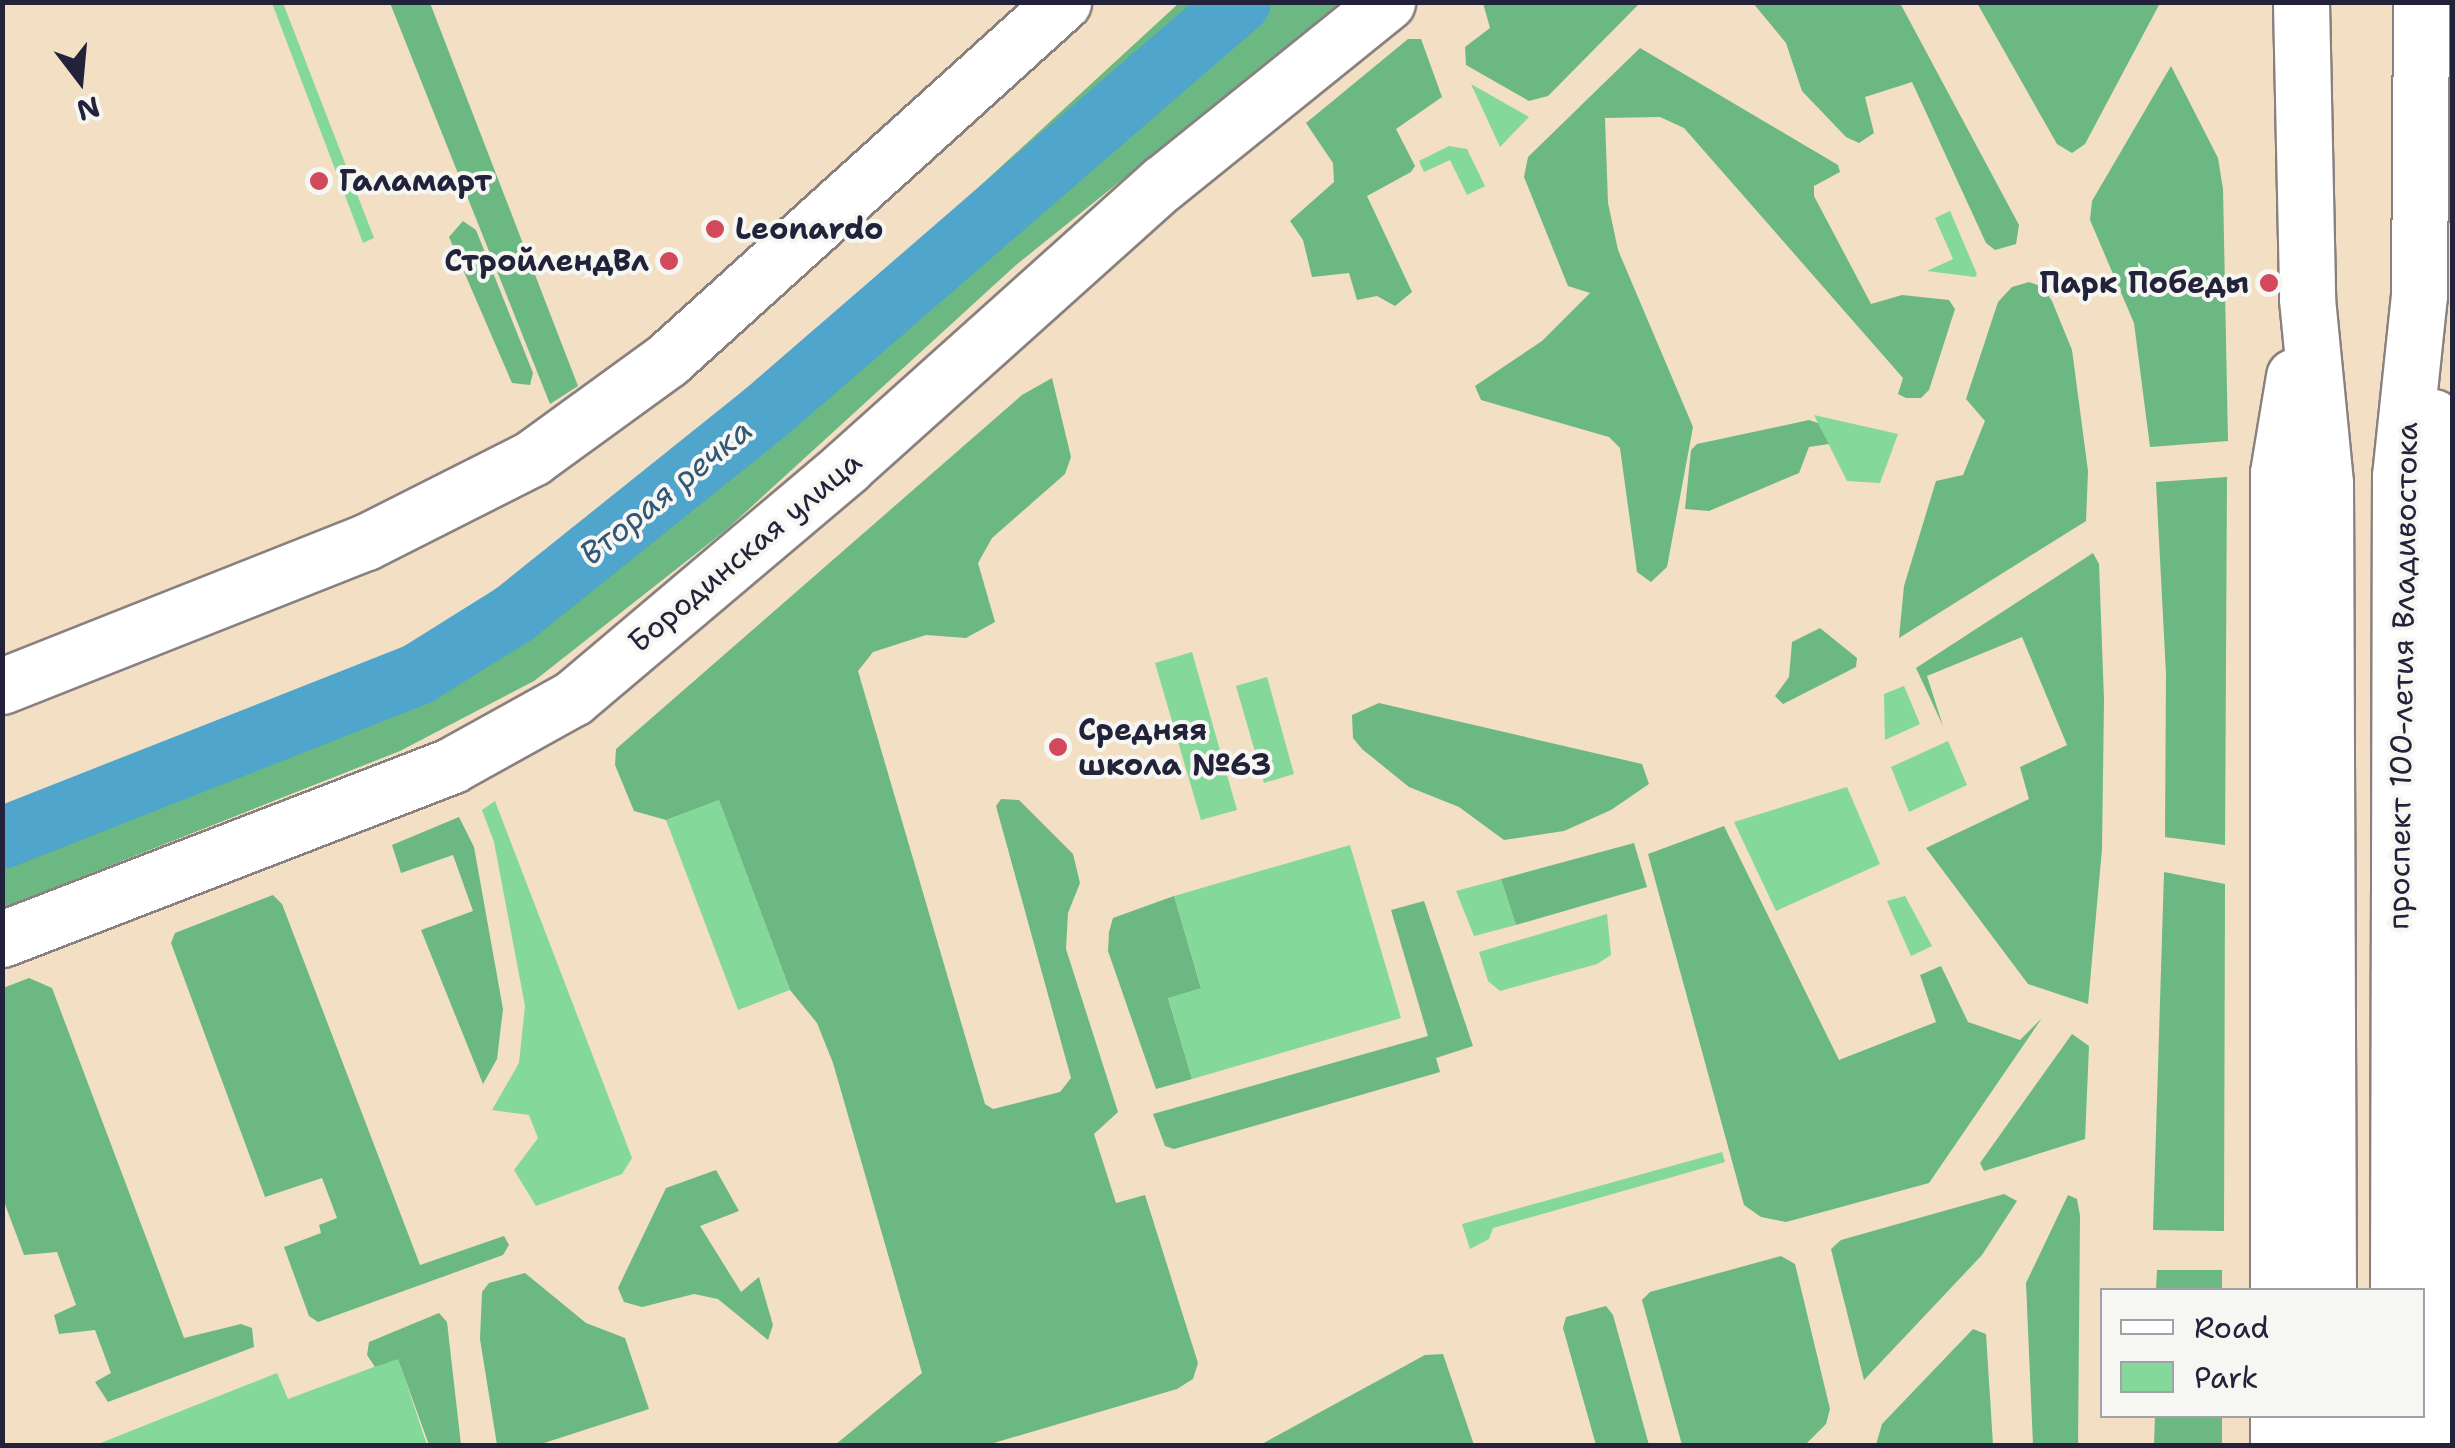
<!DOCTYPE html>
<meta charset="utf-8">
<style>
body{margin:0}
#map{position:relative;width:2455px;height:1448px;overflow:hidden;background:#f2dfc4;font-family:"Shantell Sans",sans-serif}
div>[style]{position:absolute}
.green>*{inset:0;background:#84d89a}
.forest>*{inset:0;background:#6bb882}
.river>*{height:62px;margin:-31px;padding:0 31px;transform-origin:31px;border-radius:31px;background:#4fa5cb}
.roads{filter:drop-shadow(2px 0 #8a8080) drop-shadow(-2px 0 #8a8080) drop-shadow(0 2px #8a8080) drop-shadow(0 -2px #8a8080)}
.minor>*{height:45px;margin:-22.5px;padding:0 22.5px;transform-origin:22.5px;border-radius:22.5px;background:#fff}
.major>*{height:55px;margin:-27.5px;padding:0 27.5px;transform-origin:27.5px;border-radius:27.5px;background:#fff}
.highway>*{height:55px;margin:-27.5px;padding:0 27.5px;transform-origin:27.5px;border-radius:27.5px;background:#fff}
.dots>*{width:28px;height:28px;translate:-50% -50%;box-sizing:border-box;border:5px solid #f6f6f2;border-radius:50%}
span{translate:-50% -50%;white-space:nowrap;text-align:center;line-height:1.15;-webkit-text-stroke:8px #f6f6f2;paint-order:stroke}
.poi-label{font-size:30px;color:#22223b;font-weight:700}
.left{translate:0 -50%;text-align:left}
.right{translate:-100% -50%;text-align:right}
.street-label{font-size:30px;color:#22223b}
.water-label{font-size:32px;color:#345675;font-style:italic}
.frame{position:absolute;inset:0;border:5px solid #22223b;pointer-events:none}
.legend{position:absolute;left:2100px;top:1288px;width:325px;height:130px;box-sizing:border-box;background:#f6f6f2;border:2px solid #a1a1a9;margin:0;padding:12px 18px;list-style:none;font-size:30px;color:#22223b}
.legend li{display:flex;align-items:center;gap:20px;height:50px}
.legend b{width:50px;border:2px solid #a1a1a9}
.north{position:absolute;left:30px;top:30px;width:100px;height:100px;-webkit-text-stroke:8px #f6f6f2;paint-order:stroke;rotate:164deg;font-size:28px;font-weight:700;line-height:40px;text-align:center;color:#22223b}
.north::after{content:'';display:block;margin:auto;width:35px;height:45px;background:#22223b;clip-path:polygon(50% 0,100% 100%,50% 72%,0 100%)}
</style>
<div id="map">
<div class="green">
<div style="clip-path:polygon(272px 3px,283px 3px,374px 238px,363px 243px)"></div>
<div style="clip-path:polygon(1471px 84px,1529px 117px,1500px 147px)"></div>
<div style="clip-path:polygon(1449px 146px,1467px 149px,1485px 186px,1467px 195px,1450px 160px,1424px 172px,1419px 161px)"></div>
<div style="clip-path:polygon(1950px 211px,1977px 274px,1975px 277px,1927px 271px,1953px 259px,1935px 218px)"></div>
<div style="clip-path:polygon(1814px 415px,1898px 434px,1880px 483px,1847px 481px)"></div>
<div style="clip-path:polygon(1192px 652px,1237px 810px,1201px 820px,1155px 663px)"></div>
<div style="clip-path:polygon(1267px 677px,1294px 774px,1264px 783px,1236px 686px)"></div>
<div style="clip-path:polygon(1904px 686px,1920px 724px,1885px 740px,1884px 694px)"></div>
<div style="clip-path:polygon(1948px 741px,1967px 785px,1909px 812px,1891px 767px)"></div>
<div style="clip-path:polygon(1847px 787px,1880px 864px,1776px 911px,1734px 822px)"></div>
<div style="clip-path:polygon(719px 800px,790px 990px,738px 1010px,666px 820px)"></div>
<div style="clip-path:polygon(495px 801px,632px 1158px,622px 1174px,536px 1206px,514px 1170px,538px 1138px,529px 1115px,492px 1110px,519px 1063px,525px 1006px,494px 842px,482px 810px)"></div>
<div style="clip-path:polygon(1350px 845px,1401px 1018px,1192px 1079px,1168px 997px,1201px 987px,1174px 896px)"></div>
<div style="clip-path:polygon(1501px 879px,1516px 925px,1474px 936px,1456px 891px)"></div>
<div style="clip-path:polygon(1905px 896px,1932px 946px,1911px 956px,1887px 901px)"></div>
<div style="clip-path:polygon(1607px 914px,1611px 955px,1597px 964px,1500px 991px,1488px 981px,1479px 952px)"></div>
<div style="clip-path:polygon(1722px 1152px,1725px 1162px,1493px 1228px,1489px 1239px,1470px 1249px,1462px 1224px)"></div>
<div style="clip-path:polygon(398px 1358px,427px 1445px,93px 1446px,277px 1373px,288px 1399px)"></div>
</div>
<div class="forest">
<div style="clip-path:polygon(390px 3px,430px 3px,578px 386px,550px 404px)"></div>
<div style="clip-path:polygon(1179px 3px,1342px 3px,1016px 265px,726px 530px,534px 681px,400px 751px,3px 908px,3px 810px,384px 658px,505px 594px,651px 484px,755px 393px)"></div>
<div style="clip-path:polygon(1483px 3px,1483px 2px,1640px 3px,1548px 96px,1529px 101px,1466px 65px,1465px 47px,1490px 28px)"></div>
<div style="clip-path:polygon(1753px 3px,1900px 3px,2019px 225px,2016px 244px,1995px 250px,1986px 243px,1912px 82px,1865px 97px,1874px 133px,1859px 143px,1846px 137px,1802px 91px,1786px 43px)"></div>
<div style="clip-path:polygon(1977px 3px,2160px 3px,2085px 144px,2072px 153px,2057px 144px)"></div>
<div style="clip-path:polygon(1408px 39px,1421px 39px,1442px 97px,1396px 129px,1415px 166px,1411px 172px,1367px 196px,1412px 292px,1395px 306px,1377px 296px,1357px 300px,1349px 273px,1312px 277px,1303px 240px,1290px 221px,1334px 182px,1333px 163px,1306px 123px)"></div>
<div style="clip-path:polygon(1640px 48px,1838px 165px,1840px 172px,1814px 186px,1814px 196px,1871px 304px,1902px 295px,1949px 300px,1955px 309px,1929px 390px,1921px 398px,1906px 398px,1898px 394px,1903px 378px,1684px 128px,1660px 117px,1605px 118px,1608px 203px,1618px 250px,1693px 427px,1667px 567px,1651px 582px,1637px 572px,1620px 448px,1609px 437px,1481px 400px,1475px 386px,1542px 341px,1590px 293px,1568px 286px,1524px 177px,1528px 157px)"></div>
<div style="clip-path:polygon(2171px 66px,2218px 158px,2223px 189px,2228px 441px,2150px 447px,2134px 323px,2090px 220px,2092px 201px)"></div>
<div style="clip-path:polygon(463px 221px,476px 230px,533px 373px,530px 385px,512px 383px,449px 237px)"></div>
<div style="clip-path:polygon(2029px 282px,2043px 287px,2052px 301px,2072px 350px,2088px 471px,2086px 521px,1899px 638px,1904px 586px,1936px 481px,1963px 475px,1985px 421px,1966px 399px,1998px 302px,2012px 287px)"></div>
<div style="clip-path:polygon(1052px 378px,1071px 457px,1065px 474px,992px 538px,978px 563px,995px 622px,966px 638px,926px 635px,873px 652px,858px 671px,985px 1104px,993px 1109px,1060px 1092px,1071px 1078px,996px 806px,1001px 799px,1019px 800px,1073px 854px,1080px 883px,1068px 913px,1066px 949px,1118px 1112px,1094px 1134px,1116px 1203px,1145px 1195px,1198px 1363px,1193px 1379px,1177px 1389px,987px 1445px,835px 1445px,922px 1373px,833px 1063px,817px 1023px,790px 990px,719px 800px,666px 820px,634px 811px,615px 765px,616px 749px,1022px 395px)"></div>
<div style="clip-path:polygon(1809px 420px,1818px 423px,1829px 444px,1809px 447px,1799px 473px,1709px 511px,1685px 509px,1691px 450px,1697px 444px)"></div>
<div style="clip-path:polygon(2227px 477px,2225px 845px,2165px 837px,2166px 674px,2156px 482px)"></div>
<div style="clip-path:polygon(2093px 553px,2099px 564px,2104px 700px,2102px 849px,2088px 1004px,2028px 984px,1926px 848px,2029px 799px,2020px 767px,2067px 745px,2022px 637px,1927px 676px,1943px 726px,1916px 668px)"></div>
<div style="clip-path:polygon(1820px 628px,1857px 658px,1856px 667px,1783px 704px,1775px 696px,1789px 677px,1792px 642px)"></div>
<div style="clip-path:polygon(1379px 703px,1642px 764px,1649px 784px,1611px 810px,1564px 831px,1504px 840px,1459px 807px,1409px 787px,1362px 749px,1353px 738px,1352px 715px)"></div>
<div style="clip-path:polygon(459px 817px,474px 847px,503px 1009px,497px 1059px,483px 1084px,421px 930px,473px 911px,453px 855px,401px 873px,392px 845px)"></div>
<div style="clip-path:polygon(1724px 826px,1839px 1060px,1936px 1022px,1920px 975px,1941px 966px,1968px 1022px,2020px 1040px,2042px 1018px,1929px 1183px,1786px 1222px,1761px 1217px,1744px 1205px,1648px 854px)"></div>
<div style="clip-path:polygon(1634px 843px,1647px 887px,1516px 925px,1501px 879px)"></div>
<div style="clip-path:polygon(2164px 872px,2225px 884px,2224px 1231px,2153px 1230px)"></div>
<div style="clip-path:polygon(273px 895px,282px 904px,420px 1265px,504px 1236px,509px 1245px,503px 1255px,318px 1322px,309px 1316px,284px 1247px,321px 1233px,319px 1225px,337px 1218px,322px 1178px,265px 1197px,171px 943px,175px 933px)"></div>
<div style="clip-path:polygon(1174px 896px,1201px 988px,1168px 998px,1192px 1079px,1156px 1089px,1108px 951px,1109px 932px,1113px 918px)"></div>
<div style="clip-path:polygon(1424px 901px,1473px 1046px,1436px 1058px,1440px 1072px,1174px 1149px,1165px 1146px,1153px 1114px,1428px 1036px,1391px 910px)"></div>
<div style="clip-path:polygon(29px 978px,52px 988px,184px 1338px,241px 1324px,252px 1328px,254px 1347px,108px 1402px,95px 1382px,111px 1373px,95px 1330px,59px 1334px,54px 1315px,76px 1305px,57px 1252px,24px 1255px,3px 1199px,3px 988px)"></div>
<div style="clip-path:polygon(2072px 1034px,2089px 1046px,2085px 1139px,1984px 1171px,1980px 1163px)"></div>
<div style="clip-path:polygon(716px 1170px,739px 1211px,700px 1226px,741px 1292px,759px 1277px,773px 1325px,768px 1340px,718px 1299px,694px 1294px,642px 1307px,624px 1302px,618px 1288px,666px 1188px)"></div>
<div style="clip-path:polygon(2004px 1194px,2017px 1201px,1982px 1255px,1864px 1380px,1831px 1249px,1841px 1240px)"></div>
<div style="clip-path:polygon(2068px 1195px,2077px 1199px,2080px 1216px,2078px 1445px,2033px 1445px,2026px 1283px)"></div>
<div style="clip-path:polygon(1781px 1256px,1795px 1264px,1830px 1409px,1826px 1424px,1805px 1445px,1682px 1445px,1642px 1300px,1650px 1292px)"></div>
<div style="clip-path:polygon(2157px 1270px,2222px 1270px,2222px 1290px,2156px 1290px)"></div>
<div style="clip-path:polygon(525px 1273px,586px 1323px,625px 1338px,649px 1409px,538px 1445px,497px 1445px,480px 1339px,482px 1292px,489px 1283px)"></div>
<div style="clip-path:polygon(1606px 1306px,1613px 1315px,1649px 1445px,1596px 1445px,1563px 1328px,1566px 1317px)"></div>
<div style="clip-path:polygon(439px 1313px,447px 1322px,461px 1445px,429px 1445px,398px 1359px,375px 1367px,367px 1355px,369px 1342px)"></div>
<div style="clip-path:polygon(1973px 1329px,1986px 1334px,1993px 1445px,1876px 1445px,1882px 1424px)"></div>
<div style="clip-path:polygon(1443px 1354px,1474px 1445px,1260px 1445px,1425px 1355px)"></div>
<div style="clip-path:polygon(2155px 1416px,2222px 1416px,2222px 1445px,2154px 1445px)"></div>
</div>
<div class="river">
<div style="left:2px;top:838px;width:447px;rotate:-21.5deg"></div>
<div style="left:418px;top:674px;width:113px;rotate:-32deg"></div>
<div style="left:514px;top:614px;width:322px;rotate:-38.7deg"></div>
<div style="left:765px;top:413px;width:628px;rotate:-40.87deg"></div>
</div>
<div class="roads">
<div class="minor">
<div style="left:2360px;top:1416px;width:30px;rotate:90deg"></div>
</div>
<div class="major">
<div style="left:2px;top:686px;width:391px;rotate:-21.6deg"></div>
<div style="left:366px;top:542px;width:186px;rotate:-26.8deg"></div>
<div style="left:532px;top:458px;width:167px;rotate:-36deg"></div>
<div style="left:667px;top:360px;width:534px;rotate:-42.11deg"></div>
<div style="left:2px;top:939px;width:482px;rotate:-21.1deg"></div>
<div style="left:452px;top:765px;width:138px;rotate:-29deg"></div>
<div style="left:573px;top:698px;width:358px;rotate:-40.2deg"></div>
<div style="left:846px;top:467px;width:426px;rotate:-41.9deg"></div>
<div style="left:1163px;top:183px;width:288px;rotate:-38.9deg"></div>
</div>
<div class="highway">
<div style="left:2301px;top:2px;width:297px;rotate:88.8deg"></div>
<div style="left:2307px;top:299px;width:185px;rotate:84.4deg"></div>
<div style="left:2325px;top:483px;width:807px;rotate:89.79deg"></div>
<div style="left:2433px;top:417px;width:560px;rotate:88.47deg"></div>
<div style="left:2448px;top:977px;width:469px;rotate:90.1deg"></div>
<div style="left:2278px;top:1290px;width:817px;rotate:-90deg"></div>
<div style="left:2278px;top:473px;width:98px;rotate:-80.6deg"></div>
<div style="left:2398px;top:1290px;width:814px;rotate:-89.86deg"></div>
<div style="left:2400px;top:476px;width:182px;rotate:-84deg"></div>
<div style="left:2419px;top:295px;width:293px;rotate:-89.6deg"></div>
<div style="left:2278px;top:1416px;width:30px;rotate:90deg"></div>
<div style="left:2328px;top:1416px;width:30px;rotate:88deg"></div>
<div style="left:2398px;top:1446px;width:30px;rotate:-90deg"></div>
</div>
</div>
<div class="dots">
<div style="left:319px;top:181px;background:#d1495b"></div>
<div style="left:715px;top:229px;background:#d1495b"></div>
<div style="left:669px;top:261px;background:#d1495b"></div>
<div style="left:2269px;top:283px;background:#d1495b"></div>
<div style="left:1058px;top:747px;background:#d1495b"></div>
</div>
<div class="poi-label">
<span class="left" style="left:339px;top:181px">Галамарт</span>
<span class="left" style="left:735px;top:229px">Leonardo</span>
<span class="right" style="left:649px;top:261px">СтройлендВл</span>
<span class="right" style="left:2249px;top:283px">Парк Победы</span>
<span class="left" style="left:1078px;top:747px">Средняя<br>школа №63</span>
</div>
<div class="street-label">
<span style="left:745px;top:552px;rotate:-40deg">Бородинская улица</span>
<span style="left:2403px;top:676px;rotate:-89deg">проспект 100-летия Владивостока</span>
</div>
<div class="water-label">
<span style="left:666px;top:492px;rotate:-39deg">Вторая речка</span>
</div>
<div class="frame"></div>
<ul class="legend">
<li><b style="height:12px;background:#fff"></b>Road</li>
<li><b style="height:28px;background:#84d89a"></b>Park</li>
</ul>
<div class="north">N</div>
</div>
